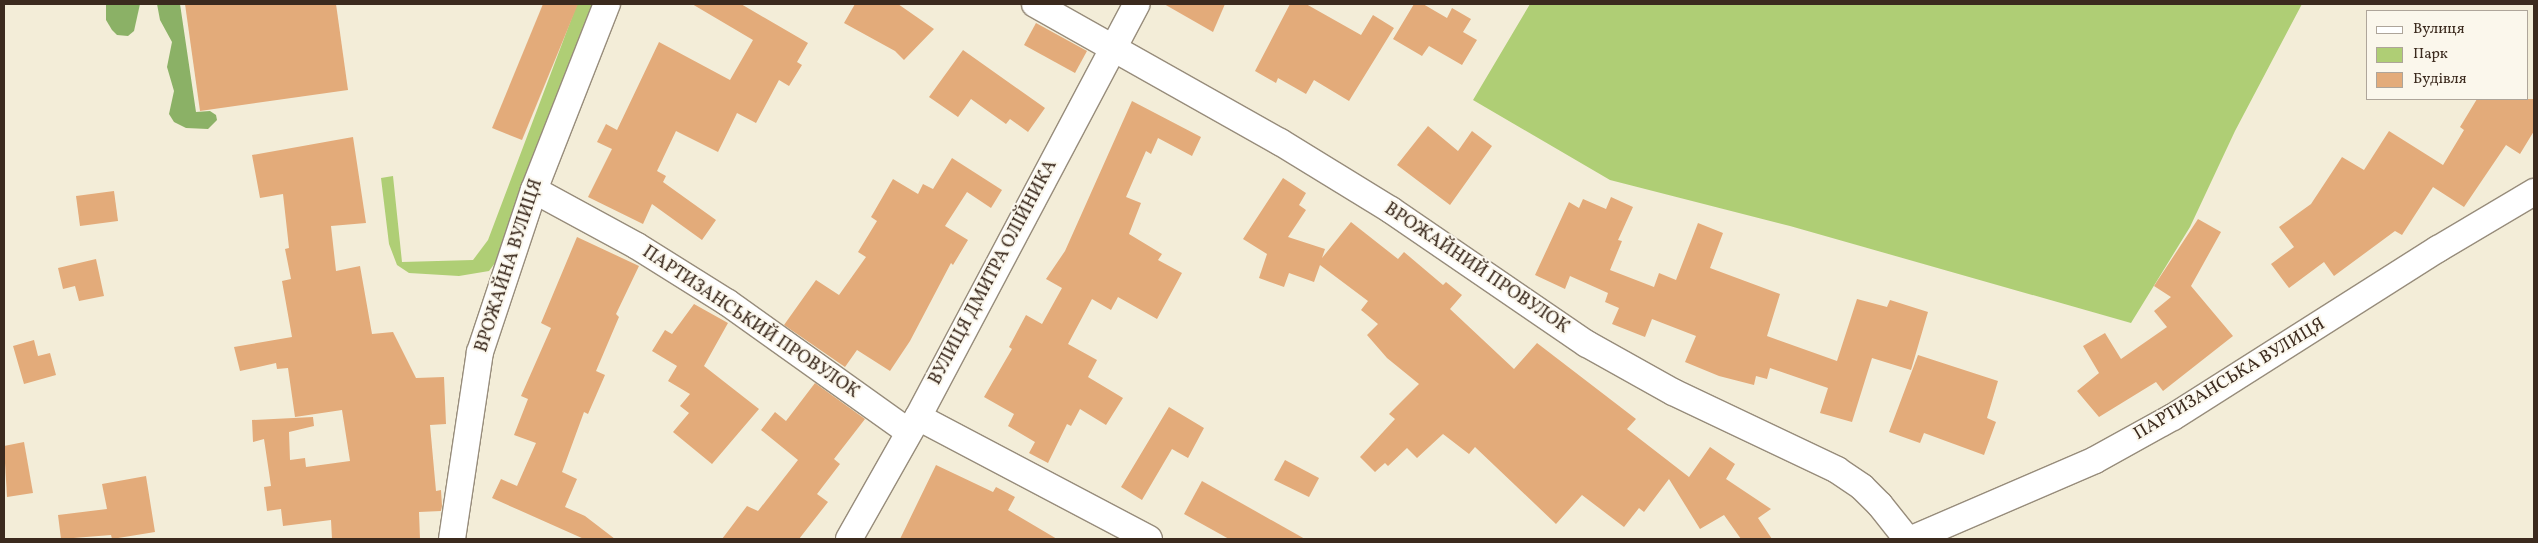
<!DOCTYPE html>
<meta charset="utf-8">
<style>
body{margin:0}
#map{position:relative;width:2538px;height:543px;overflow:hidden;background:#f3edd8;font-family:Vollkorn,serif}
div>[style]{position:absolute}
.green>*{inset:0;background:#afce75}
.forest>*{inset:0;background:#8bb166}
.building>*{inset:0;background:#e3ab7a}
.roads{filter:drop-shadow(1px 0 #978c7b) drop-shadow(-1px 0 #978c7b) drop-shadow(0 1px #978c7b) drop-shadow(0 -1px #978c7b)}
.street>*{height:26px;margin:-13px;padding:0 13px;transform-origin:13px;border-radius:13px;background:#fff}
span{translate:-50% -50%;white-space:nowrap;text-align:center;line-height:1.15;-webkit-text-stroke:4px #fbf7ec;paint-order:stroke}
.street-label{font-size:18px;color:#3b2a1e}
.frame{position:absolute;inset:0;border:5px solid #3b2a1e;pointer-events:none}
.legend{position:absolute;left:2366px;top:10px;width:162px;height:90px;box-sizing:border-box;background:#fbf7ec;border:1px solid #aea59a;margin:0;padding:6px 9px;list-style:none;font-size:15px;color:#3b2a1e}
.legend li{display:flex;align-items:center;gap:10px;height:25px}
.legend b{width:25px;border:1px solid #aea59a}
</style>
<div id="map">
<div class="green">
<div style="clip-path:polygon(577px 4px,598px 4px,498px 259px,489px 271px,459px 276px,409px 273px,397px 265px,389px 244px,381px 178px,393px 176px,402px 262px,473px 260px,488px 240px)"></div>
<div style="clip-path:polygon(1530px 4px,2302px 4px,2235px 131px,2190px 227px,2131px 323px,1790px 226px,1610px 180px,1473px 100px)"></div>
</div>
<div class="forest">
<div style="clip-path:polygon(106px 4px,140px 4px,134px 31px,128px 36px,117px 35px,112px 30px,106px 20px)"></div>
<div style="clip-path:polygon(157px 4px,180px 4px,196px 112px,210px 111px,216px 115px,217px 120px,208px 129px,186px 128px,174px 122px,169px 114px,174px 91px,167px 67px,172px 42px,160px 20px)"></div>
</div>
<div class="building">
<div style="clip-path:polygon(185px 4px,336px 4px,348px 90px,200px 111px)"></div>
<div style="clip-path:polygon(543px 4px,578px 4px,522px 140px,492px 128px)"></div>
<div style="clip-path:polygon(692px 4px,741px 4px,808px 43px,797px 62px,802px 65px,789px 86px,779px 80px,756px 123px,737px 113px,718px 152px,676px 131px,657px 171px,666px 176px,663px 182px,716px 220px,702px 240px,652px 204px,643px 224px,588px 197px,612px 149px,597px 142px,606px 124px,617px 130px,659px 42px,730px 80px,753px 40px)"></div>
<div style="clip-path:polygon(855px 4px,898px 4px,934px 29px,904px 60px,895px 51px,844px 23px)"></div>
<div style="clip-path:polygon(1164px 4px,1225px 4px,1213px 32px)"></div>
<div style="clip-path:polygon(1290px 4px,1306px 4px,1361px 35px,1373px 15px,1394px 28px,1349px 101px,1314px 80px,1306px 94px,1278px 78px,1276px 83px,1255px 71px)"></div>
<div style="clip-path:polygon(1414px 4px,1423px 4px,1447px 18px,1452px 8px,1471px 19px,1463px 32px,1477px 40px,1462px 65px,1429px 46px,1422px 56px,1393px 39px)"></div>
<div style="clip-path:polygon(1036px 23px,1087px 51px,1075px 73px,1024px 45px)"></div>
<div style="clip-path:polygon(963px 50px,1045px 108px,1028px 132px,1010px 119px,1006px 124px,971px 99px,958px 117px,929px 97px)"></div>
<div style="clip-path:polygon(2477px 99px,2534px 99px,2534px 131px,2520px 154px,2506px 145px,2464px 207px,2433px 187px,2402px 235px,2395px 231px,2334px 276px,2324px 262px,2289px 288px,2271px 264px,2294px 247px,2279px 227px,2311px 204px,2342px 157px,2364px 170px,2389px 131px,2443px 165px,2464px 130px,2460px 127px)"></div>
<div style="clip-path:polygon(1132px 101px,1201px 137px,1192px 156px,1158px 138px,1151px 154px,1146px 151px,1126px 197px,1141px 203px,1129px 234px,1162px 254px,1158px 260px,1182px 273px,1157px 319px,1118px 297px,1111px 310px,1092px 299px,1068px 344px,1097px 360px,1088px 377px,1123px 398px,1106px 425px,1080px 409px,1071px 426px,1067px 424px,1048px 463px,1029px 453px,1035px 442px,1008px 426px,1014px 414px,984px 397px,1012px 349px,1009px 347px,1026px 315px,1042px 324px,1062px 288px,1046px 279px,1065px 251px)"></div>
<div style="clip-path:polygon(1428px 126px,1458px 151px,1472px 131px,1492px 146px,1450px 205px,1397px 165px)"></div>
<div style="clip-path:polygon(353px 137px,366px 223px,331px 226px,336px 271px,360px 266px,372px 334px,393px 332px,416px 378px,444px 377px,446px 424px,430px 425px,436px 491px,441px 490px,442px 506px,441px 511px,419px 512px,420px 539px,332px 539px,331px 520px,283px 526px,281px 509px,267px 511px,264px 487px,271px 486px,264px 439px,253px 442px,252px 420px,313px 417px,314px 426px,289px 432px,290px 460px,305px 458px,306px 467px,350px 461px,342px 410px,295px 417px,288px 368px,277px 369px,276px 363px,240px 371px,234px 347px,292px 337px,282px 281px,291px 279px,285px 249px,289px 248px,283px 194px,260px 198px,252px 155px)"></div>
<div style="clip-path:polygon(952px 158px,1002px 190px,991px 208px,967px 192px,945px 226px,968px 240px,953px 265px,951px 263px,910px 341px,890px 371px,857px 350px,845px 367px,784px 325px,816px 280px,839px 295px,866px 257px,858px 252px,877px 221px,871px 217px,893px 179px,918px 194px,923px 184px,933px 189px)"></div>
<div style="clip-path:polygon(1283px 178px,1306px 193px,1299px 205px,1306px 210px,1288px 237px,1325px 249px,1322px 258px,1351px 222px,1398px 259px,1404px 252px,1443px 285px,1446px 282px,1462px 295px,1450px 309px,1514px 369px,1537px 343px,1636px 419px,1627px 429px,1689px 477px,1710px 447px,1735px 464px,1726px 479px,1771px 509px,1758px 518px,1772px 539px,1741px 539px,1724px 515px,1700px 529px,1669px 479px,1644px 512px,1639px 508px,1624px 527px,1582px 495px,1556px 524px,1475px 447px,1469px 454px,1443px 434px,1417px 458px,1407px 448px,1388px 466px,1385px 463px,1375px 472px,1360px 457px,1395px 419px,1389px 414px,1419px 384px,1387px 358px,1367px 335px,1378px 324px,1361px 310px,1368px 301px,1320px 265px,1314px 282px,1289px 273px,1284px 287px,1259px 278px,1267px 254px,1243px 239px)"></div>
<div style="clip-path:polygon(114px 191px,118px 221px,80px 226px,76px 196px)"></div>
<div style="clip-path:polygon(1611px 197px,1633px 207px,1618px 240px,1622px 241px,1610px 270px,1654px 287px,1659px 273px,1676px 280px,1698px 223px,1723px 233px,1710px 268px,1780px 294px,1767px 336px,1837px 361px,1857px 299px,1887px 307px,1890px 300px,1928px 312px,1911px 370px,1872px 358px,1852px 422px,1820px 413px,1828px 388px,1770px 368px,1767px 379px,1756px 376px,1754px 385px,1719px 376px,1685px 362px,1696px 336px,1652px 319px,1645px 337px,1612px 324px,1619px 308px,1605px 302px,1608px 293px,1570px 276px,1565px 289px,1535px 275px,1569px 202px,1579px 208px,1583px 199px,1606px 209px)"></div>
<div style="clip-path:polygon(2198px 219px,2221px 232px,2191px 286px,2233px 336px,2163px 391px,2156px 382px,2099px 417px,2077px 391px,2099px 373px,2083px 346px,2105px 333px,2121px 359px,2167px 327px,2154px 311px,2171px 297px,2154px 286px)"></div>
<div style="clip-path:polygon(577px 237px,639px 266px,616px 314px,619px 317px,596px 371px,605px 375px,588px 414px,584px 412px,562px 472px,577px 479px,565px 507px,585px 516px,615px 539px,584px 539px,492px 498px,501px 479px,517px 486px,536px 443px,514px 435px,528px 399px,521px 396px,551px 328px,541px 323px)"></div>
<div style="clip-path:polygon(96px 259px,104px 296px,79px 301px,75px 286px,63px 289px,58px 268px)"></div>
<div style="clip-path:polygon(694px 304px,728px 323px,704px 366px,759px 409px,712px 464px,673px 432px,689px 413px,680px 406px,690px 394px,668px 381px,677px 366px,652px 351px,665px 330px,672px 334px)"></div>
<div style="clip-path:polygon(34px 340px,38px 356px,50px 353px,56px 375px,24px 384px,13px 346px)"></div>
<div style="clip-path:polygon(1918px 355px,1998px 381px,1987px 418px,1996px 422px,1984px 455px,1924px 433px,1920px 443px,1889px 432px)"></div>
<div style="clip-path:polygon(815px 383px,865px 419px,834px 459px,840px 464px,817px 494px,828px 502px,799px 539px,722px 539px,747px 506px,758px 511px,798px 460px,761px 430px,775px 412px,786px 421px)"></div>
<div style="clip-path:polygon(1169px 407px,1204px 428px,1188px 458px,1172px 449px,1142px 500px,1121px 487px)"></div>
<div style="clip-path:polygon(24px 442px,33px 493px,7px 497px,4px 446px)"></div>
<div style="clip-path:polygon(1285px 460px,1319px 478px,1309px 497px,1274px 480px)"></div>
<div style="clip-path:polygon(936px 465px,993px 492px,996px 487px,1015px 497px,1008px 510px,1057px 539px,900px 539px)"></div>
<div style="clip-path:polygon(146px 476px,155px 532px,112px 539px,111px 535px,61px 539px,58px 515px,107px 509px,102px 484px)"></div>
<div style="clip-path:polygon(1202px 481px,1305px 539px,1229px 539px,1184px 514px)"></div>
</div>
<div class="roads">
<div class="street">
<div style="left:1035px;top:4px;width:281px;rotate:29.4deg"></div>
<div style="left:1280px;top:142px;width:130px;rotate:31.5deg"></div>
<div style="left:1391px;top:210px;width:237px;rotate:34.4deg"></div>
<div style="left:1587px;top:344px;width:98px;rotate:29.2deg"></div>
<div style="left:1673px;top:392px;width:182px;rotate:25.4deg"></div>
<div style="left:1837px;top:470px;width:30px;rotate:34deg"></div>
<div style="left:1862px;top:487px;width:25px;rotate:45deg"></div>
<div style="left:1880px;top:505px;width:43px;rotate:51.5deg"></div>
<div style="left:534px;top:190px;width:117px;rotate:28.5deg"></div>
<div style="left:637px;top:246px;width:107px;rotate:32.1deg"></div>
<div style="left:728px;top:303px;width:222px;rotate:35.5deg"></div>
<div style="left:918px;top:417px;width:261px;rotate:27.8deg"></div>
<div style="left:452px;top:539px;width:189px;rotate:-81.5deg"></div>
<div style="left:480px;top:352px;width:171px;rotate:-71.6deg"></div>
<div style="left:534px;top:190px;width:200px;rotate:-68.6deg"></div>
<div style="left:849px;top:539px;width:140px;rotate:-60.5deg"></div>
<div style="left:918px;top:417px;width:467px;rotate:-62.1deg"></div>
<div style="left:1912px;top:539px;width:199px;rotate:-23.3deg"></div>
<div style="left:2095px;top:460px;width:89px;rotate:-28.9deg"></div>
<div style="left:2173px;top:417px;width:314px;rotate:-32.4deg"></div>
<div style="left:2438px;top:249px;width:112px;rotate:-30.7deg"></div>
</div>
</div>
<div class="street-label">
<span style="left:510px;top:266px;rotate:-72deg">ВРОЖАЙНА ВУЛИЦЯ</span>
<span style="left:1476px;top:269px;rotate:34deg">ВРОЖАЙНИЙ ПРОВУЛОК</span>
<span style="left:994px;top:273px;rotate:-62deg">ВУЛИЦЯ ДМИТРА ОЛІЙНИКА</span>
<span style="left:750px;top:323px;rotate:34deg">ПАРТИЗАНСЬКИЙ ПРОВУЛОК</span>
<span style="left:2230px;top:380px;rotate:-31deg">ПАРТИЗАНСЬКА ВУЛИЦЯ</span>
</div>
<div class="frame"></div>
<ul class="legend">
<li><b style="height:6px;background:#fff"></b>Вулиця</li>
<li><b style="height:14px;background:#afce75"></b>Парк</li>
<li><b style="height:14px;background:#e3ab7a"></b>Будівля</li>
</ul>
</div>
